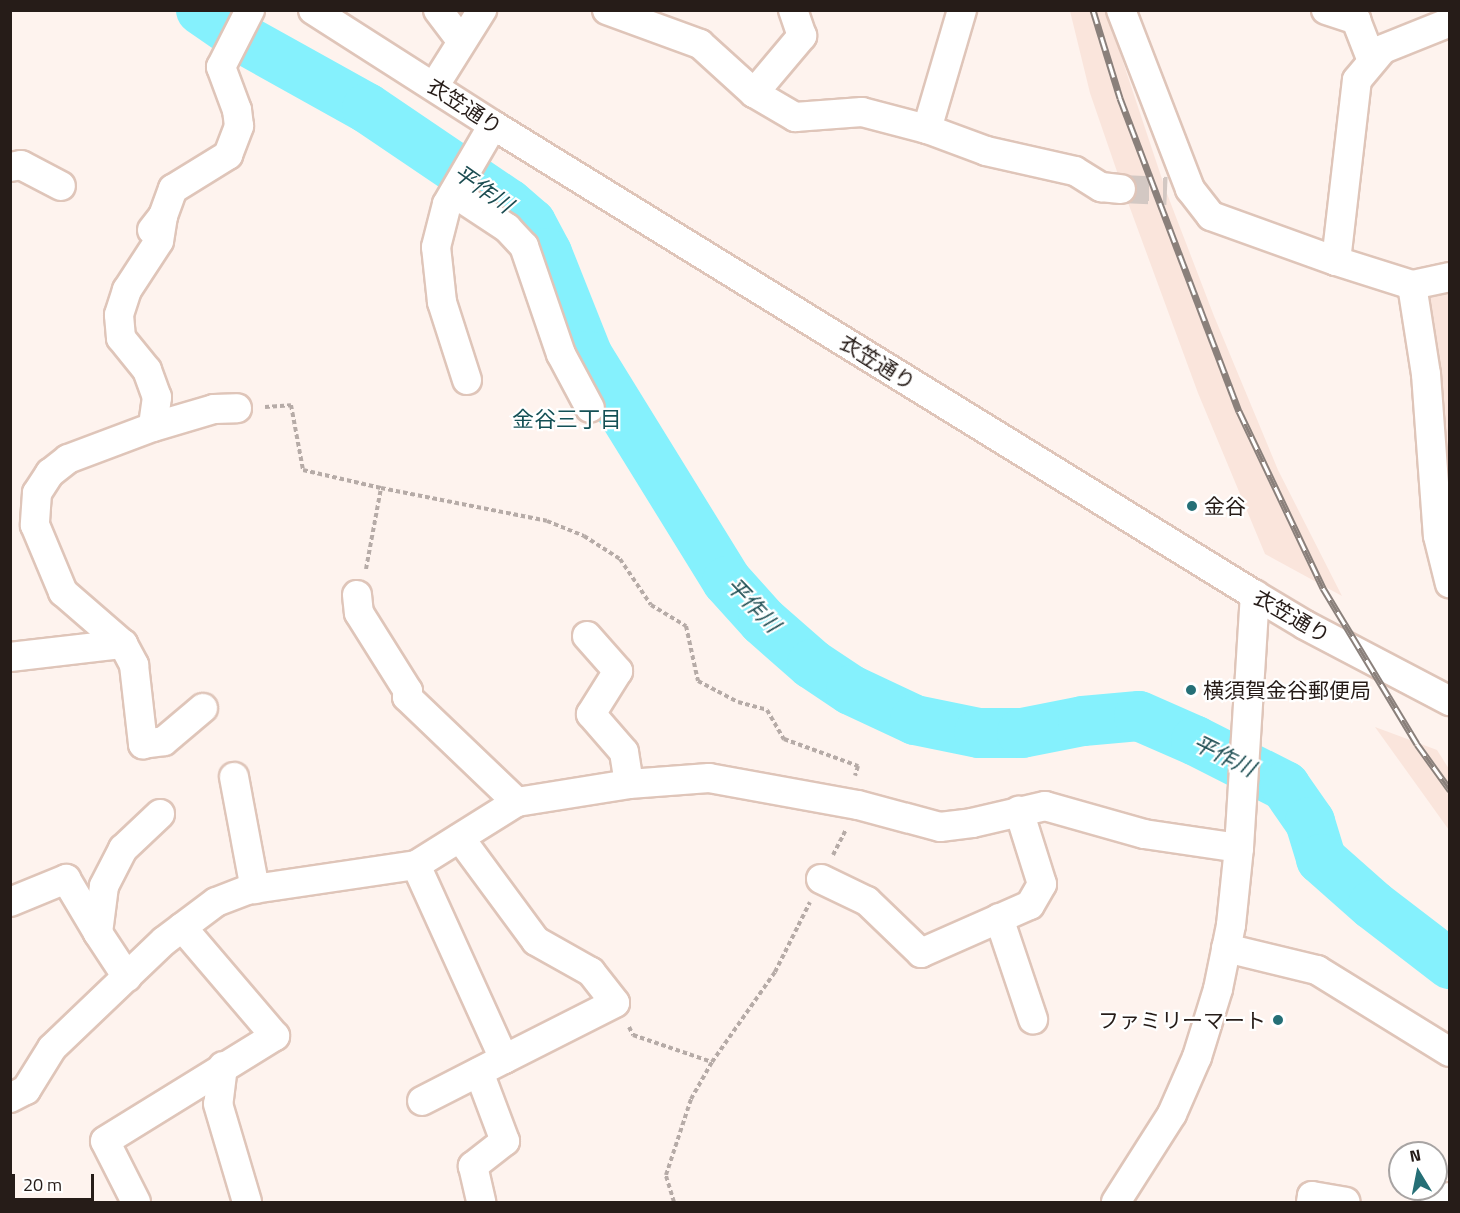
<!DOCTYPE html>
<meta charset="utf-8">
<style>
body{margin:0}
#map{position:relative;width:1460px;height:1213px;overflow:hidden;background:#fef3ee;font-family:"Titillium Web","Noto Sans JP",sans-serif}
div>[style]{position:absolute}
.built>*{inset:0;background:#fae5dc}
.river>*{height:50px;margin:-25px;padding:0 25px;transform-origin:25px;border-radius:25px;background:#85f1fd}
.minor-tunnel>*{height:28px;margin-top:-14px;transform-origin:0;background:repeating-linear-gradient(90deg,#d3c8c3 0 28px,transparent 0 42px)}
.path>*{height:4px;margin-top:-2px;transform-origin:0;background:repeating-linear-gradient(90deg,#b6aba7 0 4.5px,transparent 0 7.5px)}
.roads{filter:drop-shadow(2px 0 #dfc5b9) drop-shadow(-2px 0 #dfc5b9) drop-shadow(0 2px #dfc5b9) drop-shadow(0 -2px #dfc5b9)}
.minor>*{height:28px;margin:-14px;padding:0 14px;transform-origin:14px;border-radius:14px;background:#fff}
.rail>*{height:7px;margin-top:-3.5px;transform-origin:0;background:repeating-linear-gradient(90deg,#fff 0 14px,#8a807b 0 28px);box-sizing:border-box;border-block:2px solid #8a807b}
.dots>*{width:16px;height:16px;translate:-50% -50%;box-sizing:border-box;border:3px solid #fff;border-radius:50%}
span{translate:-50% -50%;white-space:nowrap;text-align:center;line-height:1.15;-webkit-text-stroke:4.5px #fff;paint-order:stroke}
.street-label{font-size:21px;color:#261c18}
.poi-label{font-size:21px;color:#261c18}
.left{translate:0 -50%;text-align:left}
.right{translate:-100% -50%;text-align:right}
.water-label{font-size:22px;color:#1c4d52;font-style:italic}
.neighbourhood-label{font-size:22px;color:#135055}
.frame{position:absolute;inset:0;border:12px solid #261c18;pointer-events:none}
.north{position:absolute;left:1388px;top:1141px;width:60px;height:60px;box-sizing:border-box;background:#fff;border:2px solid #a8a4a3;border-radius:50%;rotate:350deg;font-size:16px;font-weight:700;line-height:24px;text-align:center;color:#261c18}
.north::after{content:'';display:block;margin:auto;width:21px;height:27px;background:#256f76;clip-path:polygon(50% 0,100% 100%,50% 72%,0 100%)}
.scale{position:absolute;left:12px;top:1174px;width:82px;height:27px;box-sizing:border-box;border:3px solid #261c18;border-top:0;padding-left:8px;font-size:18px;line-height:21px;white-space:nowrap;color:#261c18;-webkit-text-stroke:4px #fff;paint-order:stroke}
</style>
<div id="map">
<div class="built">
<div style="clip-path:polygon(1070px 11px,1106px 11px,1166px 191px,1214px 316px,1278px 470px,1342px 596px,1265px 554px,1198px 393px,1123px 189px,1090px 93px)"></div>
<div style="clip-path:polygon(1449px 288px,1449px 505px,1429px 297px,1432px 292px)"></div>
<div style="clip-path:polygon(1375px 727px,1437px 750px,1449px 769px,1449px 830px)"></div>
</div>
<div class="river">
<div style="left:201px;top:10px;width:51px;rotate:34.6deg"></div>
<div style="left:243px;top:39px;width:142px;rotate:29.1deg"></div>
<div style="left:367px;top:108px;width:171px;rotate:34.1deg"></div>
<div style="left:509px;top:204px;width:29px;rotate:41deg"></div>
<div style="left:531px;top:223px;width:34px;rotate:62deg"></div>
<div style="left:547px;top:253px;width:111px;rotate:68.3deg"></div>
<div style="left:588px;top:356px;width:264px;rotate:58.3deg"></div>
<div style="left:727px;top:581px;width:54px;rotate:48deg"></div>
<div style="left:763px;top:621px;width:65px;rotate:41.3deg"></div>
<div style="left:812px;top:664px;width:47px;rotate:33.7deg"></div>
<div style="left:851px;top:690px;width:71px;rotate:25.1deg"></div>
<div style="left:915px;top:720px;width:65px;rotate:11.5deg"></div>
<div style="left:979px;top:733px;width:43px"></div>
<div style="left:1022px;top:733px;width:62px;rotate:-11.1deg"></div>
<div style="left:1083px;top:721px;width:56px;rotate:-5.1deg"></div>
<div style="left:1139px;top:716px;width:62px;rotate:23.7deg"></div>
<div style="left:1196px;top:741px;width:100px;rotate:26.8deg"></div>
<div style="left:1285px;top:786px;width:44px;rotate:55.2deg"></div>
<div style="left:1310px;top:822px;width:39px;rotate:73deg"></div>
<div style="left:1321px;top:859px;width:69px;rotate:41.5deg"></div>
<div style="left:1373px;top:905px;width:97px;rotate:37.5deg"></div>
</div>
<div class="minor-tunnel">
<div style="left:1121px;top:189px;width:46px;rotate:2.5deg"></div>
</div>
<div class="path">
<div style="left:265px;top:407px;width:26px;rotate:-4deg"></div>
<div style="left:291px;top:405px;width:66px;rotate:79.5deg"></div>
<div style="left:303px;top:470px;width:80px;rotate:13deg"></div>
<div style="left:381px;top:488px;width:169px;rotate:11.2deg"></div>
<div style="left:547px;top:521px;width:40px;rotate:22deg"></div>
<div style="left:584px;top:536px;width:43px;rotate:32.6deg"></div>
<div style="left:620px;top:559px;width:55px;rotate:56deg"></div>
<div style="left:651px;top:605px;width:41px;rotate:31deg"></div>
<div style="left:686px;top:626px;width:56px;rotate:77.7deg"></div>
<div style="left:698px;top:681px;width:45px;rotate:27.7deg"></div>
<div style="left:738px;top:702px;width:30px;rotate:15deg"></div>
<div style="left:767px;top:710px;width:34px;rotate:60deg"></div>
<div style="left:784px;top:739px;width:79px;rotate:20deg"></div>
<div style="left:858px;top:766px;width:10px;rotate:107deg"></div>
<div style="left:366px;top:569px;width:82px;rotate:-79.5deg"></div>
<div style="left:833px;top:855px;width:28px;rotate:-63deg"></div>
<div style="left:629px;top:1027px;width:9px;rotate:63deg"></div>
<div style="left:633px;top:1035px;width:83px;rotate:18.9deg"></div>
<div style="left:674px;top:1202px;width:28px;rotate:-107deg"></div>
<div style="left:666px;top:1175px;width:80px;rotate:-71.8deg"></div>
<div style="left:691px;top:1099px;width:43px;rotate:-60.4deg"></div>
<div style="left:712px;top:1062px;width:110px;rotate:-55deg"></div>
<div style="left:775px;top:972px;width:78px;rotate:-63.4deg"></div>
</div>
<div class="roads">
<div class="minor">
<div style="left:313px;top:10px;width:214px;rotate:32.6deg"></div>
<div style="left:493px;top:125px;width:895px;rotate:31.67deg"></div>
<div style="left:1255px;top:595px;width:58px;rotate:31deg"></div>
<div style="left:1305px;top:625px;width:164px;rotate:27.7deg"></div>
<div style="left:438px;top:10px;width:39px;rotate:53deg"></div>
<div style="left:607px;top:10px;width:99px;rotate:20.1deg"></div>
<div style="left:700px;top:44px;width:73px;rotate:42.2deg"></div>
<div style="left:754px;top:93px;width:48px;rotate:30.3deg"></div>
<div style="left:795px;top:117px;width:67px;rotate:-4.3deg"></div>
<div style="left:862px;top:112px;width:67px;rotate:14.7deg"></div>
<div style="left:927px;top:129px;width:63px;rotate:20.4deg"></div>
<div style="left:986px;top:151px;width:91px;rotate:12.7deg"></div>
<div style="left:1075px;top:171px;width:31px;rotate:32deg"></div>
<div style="left:1101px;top:187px;width:20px;rotate:6deg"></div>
<div style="left:1121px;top:10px;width:192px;rotate:68.9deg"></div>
<div style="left:1190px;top:189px;width:34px;rotate:52deg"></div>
<div style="left:1211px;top:216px;width:133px;rotate:19.8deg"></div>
<div style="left:1336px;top:261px;width:80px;rotate:17.5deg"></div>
<div style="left:1326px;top:10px;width:32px;rotate:18deg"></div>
<div style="left:1356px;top:20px;width:44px;rotate:68.7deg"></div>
<div style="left:435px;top:85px;width:89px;rotate:-57.9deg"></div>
<div style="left:754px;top:93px;width:75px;rotate:-49.9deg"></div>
<div style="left:802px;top:36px;width:28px;rotate:-109deg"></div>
<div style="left:927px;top:129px;width:124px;rotate:-73.6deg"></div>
<div style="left:10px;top:167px;width:11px;rotate:-10deg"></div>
<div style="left:21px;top:165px;width:45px;rotate:27.7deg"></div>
<div style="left:454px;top:193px;width:64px;rotate:33.4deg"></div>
<div style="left:507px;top:228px;width:25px;rotate:47deg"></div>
<div style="left:524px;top:246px;width:114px;rotate:71.1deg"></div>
<div style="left:561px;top:354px;width:61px;rotate:61.8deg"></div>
<div style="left:163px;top:216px;width:25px;rotate:99deg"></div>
<div style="left:159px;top:241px;width:59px;rotate:123.1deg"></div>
<div style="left:127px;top:290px;width:26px;rotate:108deg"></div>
<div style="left:119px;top:315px;width:23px;rotate:85deg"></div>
<div style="left:121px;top:338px;width:41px;rotate:50.9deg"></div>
<div style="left:147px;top:370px;width:29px;rotate:70deg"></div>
<div style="left:157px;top:397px;width:30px;rotate:98deg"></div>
<div style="left:153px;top:427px;width:91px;rotate:159.4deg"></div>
<div style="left:68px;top:459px;width:23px;rotate:142deg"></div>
<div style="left:50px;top:473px;width:24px;rotate:123deg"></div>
<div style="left:37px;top:493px;width:32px;rotate:94deg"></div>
<div style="left:35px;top:525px;width:73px;rotate:67.3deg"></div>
<div style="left:63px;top:592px;width:79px;rotate:40.9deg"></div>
<div style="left:123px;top:644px;width:24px;rotate:62deg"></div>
<div style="left:134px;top:665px;width:80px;rotate:83.5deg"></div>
<div style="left:143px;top:744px;width:21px;rotate:-8deg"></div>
<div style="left:164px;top:741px;width:51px;rotate:-40.2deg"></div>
<div style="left:152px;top:230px;width:18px;rotate:-52deg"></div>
<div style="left:163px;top:216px;width:29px;rotate:-70deg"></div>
<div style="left:173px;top:189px;width:65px;rotate:-31.7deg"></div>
<div style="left:228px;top:155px;width:31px;rotate:-69deg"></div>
<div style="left:239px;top:126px;width:16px;rotate:-97deg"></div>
<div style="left:237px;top:110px;width:46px;rotate:-110.4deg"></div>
<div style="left:221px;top:67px;width:64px;rotate:-63deg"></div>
<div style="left:1336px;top:261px;width:182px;rotate:-83.4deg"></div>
<div style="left:1357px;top:80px;width:40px;rotate:-50deg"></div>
<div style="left:1383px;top:49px;width:72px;rotate:-21.9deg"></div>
<div style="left:1450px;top:277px;width:39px;rotate:168deg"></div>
<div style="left:1412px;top:285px;width:90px;rotate:81.1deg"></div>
<div style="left:1426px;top:374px;width:162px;rotate:85.8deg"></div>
<div style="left:1438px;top:536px;width:49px;rotate:76deg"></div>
<div style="left:467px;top:380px;width:82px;rotate:-107.8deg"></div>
<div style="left:442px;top:302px;width:55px;rotate:-96.2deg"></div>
<div style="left:436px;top:247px;width:44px;rotate:-75.7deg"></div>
<div style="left:447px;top:204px;width:91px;rotate:-59.8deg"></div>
<div style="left:153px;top:427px;width:64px;rotate:-16.4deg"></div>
<div style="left:214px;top:409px;width:23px;rotate:-2deg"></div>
<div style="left:357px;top:595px;width:18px;rotate:84deg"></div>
<div style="left:359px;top:613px;width:92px;rotate:57.9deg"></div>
<div style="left:408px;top:691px;width:6px;rotate:99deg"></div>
<div style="left:407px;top:697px;width:152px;rotate:43.7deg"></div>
<div style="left:587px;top:636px;width:47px;rotate:48.5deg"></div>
<div style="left:618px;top:671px;width:51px;rotate:122.1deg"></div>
<div style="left:591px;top:714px;width:50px;rotate:49deg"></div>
<div style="left:624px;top:752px;width:32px;rotate:81deg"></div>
<div style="left:10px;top:657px;width:114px;rotate:-6.6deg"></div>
<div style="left:234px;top:777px;width:114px;rotate:79.4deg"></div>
<div style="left:460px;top:838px;width:128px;rotate:53.6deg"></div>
<div style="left:536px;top:941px;width:63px;rotate:29.4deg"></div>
<div style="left:591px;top:972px;width:39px;rotate:52deg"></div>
<div style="left:615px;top:1003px;width:124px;rotate:153.2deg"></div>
<div style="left:416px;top:865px;width:213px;rotate:65.6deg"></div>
<div style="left:504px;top:1059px;width:92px;rotate:152.9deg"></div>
<div style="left:821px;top:879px;width:51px;rotate:25.6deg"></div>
<div style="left:867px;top:901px;width:75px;rotate:43.9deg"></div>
<div style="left:921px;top:953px;width:119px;rotate:-23.8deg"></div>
<div style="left:1030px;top:905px;width:24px;rotate:-60deg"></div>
<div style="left:1042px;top:884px;width:77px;rotate:-107.5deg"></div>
<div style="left:10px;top:902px;width:61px;rotate:-22.3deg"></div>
<div style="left:66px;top:879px;width:63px;rotate:59.3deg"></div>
<div style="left:98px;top:933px;width:53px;rotate:56.6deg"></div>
<div style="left:999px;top:918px;width:107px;rotate:71.4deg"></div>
<div style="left:98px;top:933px;width:47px;rotate:-82.7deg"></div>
<div style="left:104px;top:886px;width:42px;rotate:-62.8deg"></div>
<div style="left:123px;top:849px;width:51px;rotate:-43.4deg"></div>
<div style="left:1226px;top:948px;width:94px;rotate:13.6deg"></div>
<div style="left:1317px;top:970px;width:156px;rotate:31.7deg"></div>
<div style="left:223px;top:1066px;width:38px;rotate:97deg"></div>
<div style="left:218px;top:1104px;width:102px;rotate:73.5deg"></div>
<div style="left:479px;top:1072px;width:74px;rotate:69.4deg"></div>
<div style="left:505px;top:1141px;width:41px;rotate:142deg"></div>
<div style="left:473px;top:1166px;width:37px;rotate:77deg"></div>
<div style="left:10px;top:1098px;width:18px;rotate:-27deg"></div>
<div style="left:26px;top:1090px;width:49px;rotate:-58.2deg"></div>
<div style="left:52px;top:1048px;width:155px;rotate:-43.7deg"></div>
<div style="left:164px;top:941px;width:65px;rotate:-36.9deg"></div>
<div style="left:216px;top:902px;width:33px;rotate:-21deg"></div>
<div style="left:247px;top:890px;width:171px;rotate:-8.4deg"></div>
<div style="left:416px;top:865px;width:119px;rotate:-32deg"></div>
<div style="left:517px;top:802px;width:113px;rotate:-9.1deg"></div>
<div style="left:629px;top:784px;width:80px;rotate:-4.3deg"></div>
<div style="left:709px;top:778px;width:151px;rotate:10.3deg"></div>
<div style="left:858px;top:805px;width:85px;rotate:15deg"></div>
<div style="left:940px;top:827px;width:32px;rotate:-7deg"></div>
<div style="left:972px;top:823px;width:75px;rotate:-13.1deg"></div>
<div style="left:1045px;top:806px;width:103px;rotate:15.8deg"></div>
<div style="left:1144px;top:834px;width:96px;rotate:8.4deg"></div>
<div style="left:136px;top:1202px;width:68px;rotate:-116.9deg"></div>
<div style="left:105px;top:1141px;width:200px;rotate:-31.7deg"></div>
<div style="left:275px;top:1036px;width:143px;rotate:-130.5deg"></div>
<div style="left:1116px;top:1202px;width:104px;rotate:-57.5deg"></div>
<div style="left:1172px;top:1114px;width:62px;rotate:-66.3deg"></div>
<div style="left:1197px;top:1057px;width:71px;rotate:-72.8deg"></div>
<div style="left:1218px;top:989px;width:65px;rotate:-78.5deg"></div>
<div style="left:1231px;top:925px;width:77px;rotate:-84.1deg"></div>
<div style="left:1239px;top:848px;width:254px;rotate:-86.4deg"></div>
<div style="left:1311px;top:1202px;width:6px;rotate:-81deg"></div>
<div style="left:1312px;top:1196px;width:34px;rotate:10deg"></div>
<div style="left:1430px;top:1202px;width:21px;rotate:-14deg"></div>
</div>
</div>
<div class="rail">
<div style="left:1093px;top:10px;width:92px;rotate:72.9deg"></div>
<div style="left:1120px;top:98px;width:335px;rotate:69.2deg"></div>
<div style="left:1239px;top:411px;width:196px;rotate:64.6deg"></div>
<div style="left:1323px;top:588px;width:182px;rotate:58.9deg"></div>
<div style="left:1417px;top:744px;width:57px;rotate:54.3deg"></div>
</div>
<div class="dots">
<div style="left:1192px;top:506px;background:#256f76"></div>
<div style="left:1191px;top:690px;background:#256f76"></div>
<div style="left:1278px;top:1020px;background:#256f76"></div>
</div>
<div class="street-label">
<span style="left:465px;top:106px;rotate:33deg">衣笠通り</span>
<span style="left:878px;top:362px;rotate:32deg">衣笠通り</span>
<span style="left:1292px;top:616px;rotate:30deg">衣笠通り</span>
</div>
<div class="poi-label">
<span class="left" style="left:1204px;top:506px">金谷</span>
<span class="left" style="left:1203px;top:690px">横須賀金谷郵便局</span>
<span class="right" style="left:1266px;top:1020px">ファミリーマート</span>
</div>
<div class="water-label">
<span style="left:483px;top:189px;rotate:35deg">平作川</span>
<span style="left:753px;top:605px;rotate:46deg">平作川</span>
<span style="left:1224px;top:756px;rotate:26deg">平作川</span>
</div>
<div class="neighbourhood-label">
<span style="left:567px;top:420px">金谷三丁目</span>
</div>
<div class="frame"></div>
<div class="north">N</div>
<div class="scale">20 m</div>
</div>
